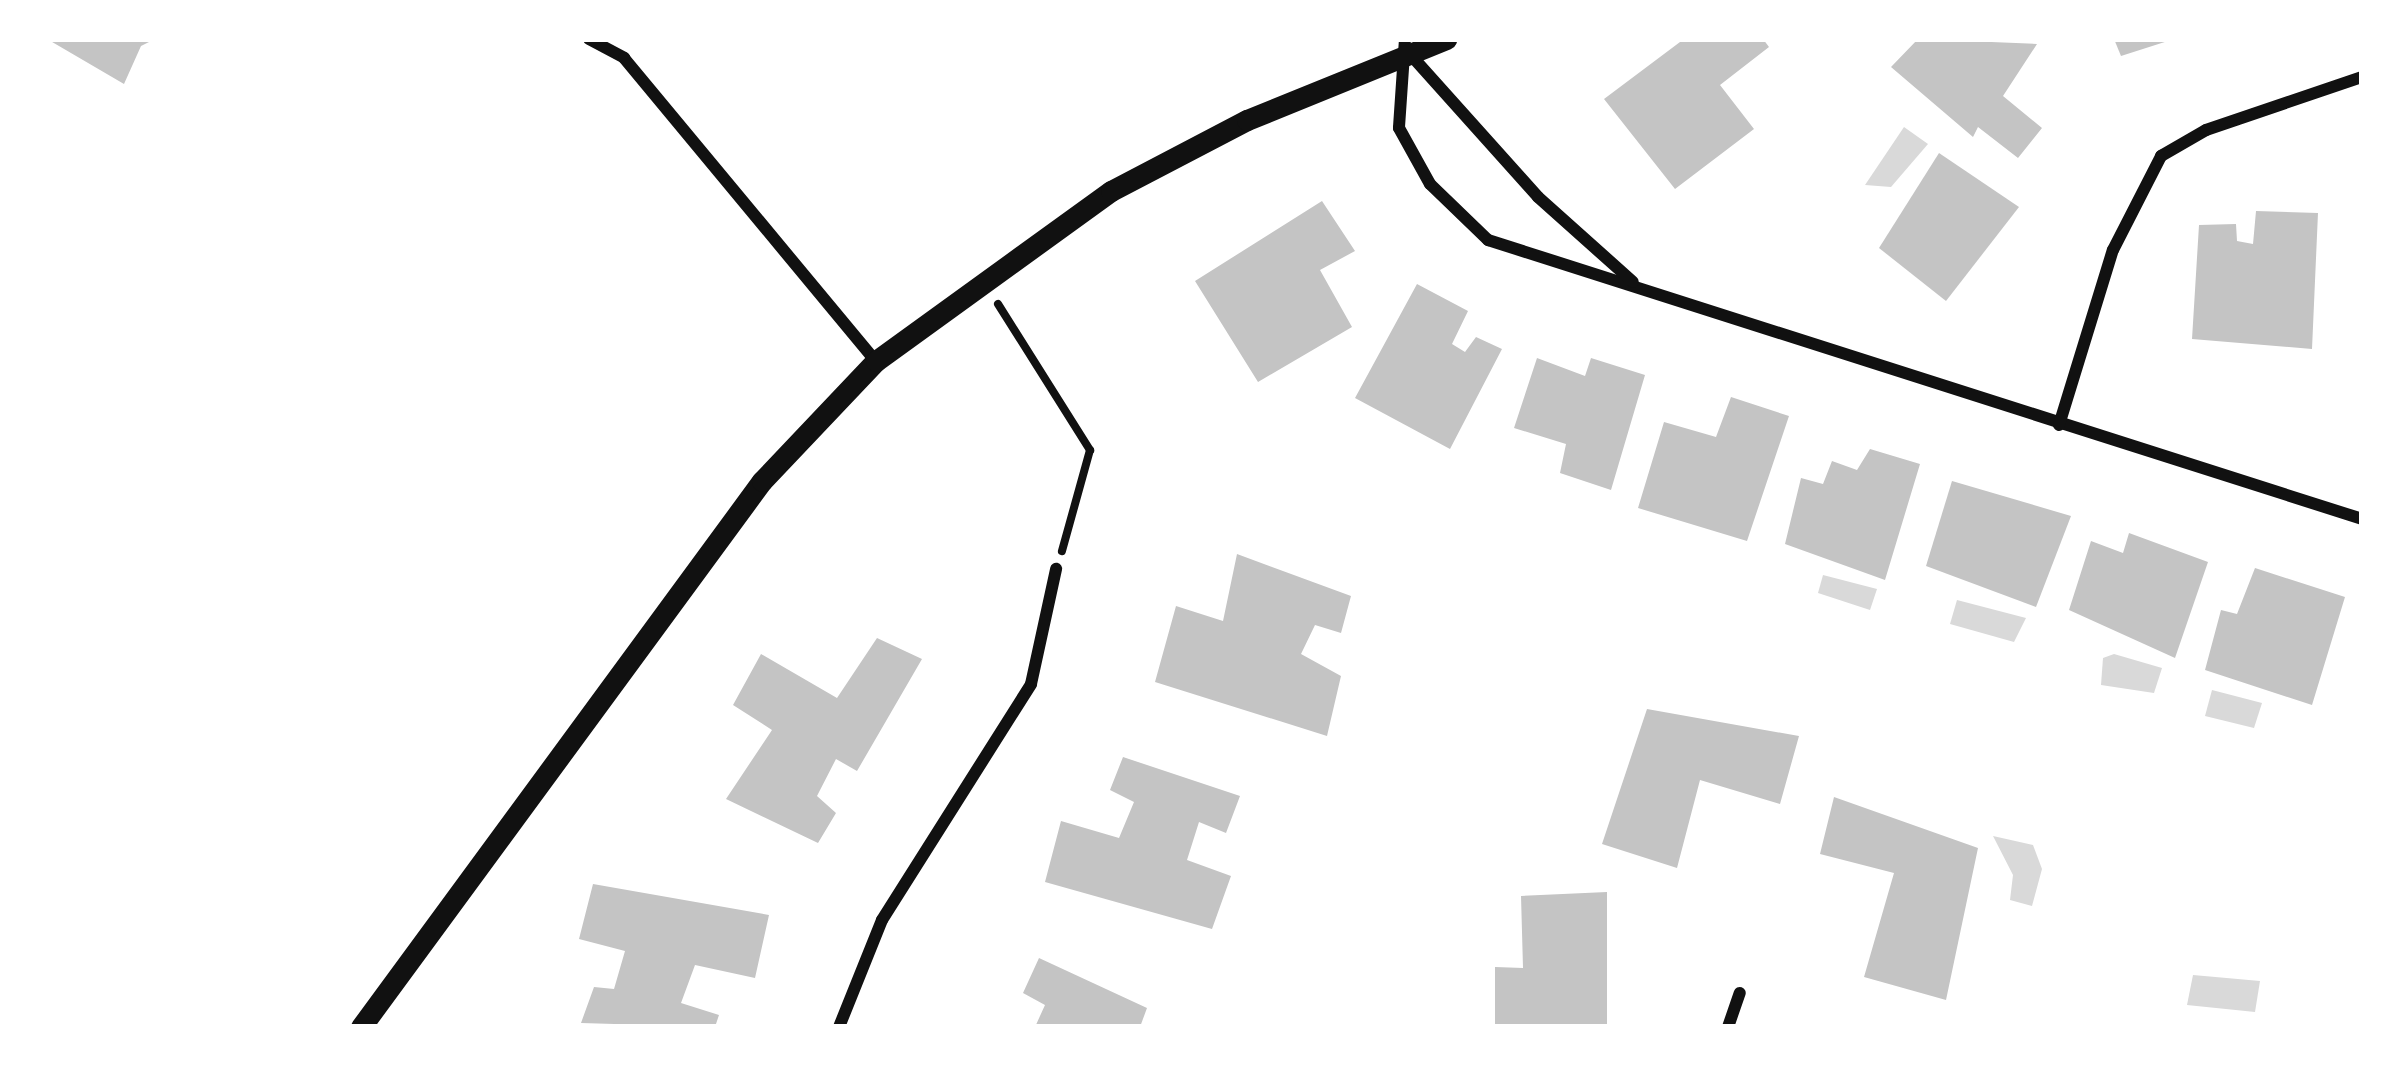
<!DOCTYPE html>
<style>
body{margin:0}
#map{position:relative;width:2401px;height:1066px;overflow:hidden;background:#fff;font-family:"Sofia Sans Condensed",sans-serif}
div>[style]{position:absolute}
.water>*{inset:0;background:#d9d9d9}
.building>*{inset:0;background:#c4c4c4}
.path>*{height:8px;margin:-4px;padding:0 4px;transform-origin:4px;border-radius:4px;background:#111}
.minor>*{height:12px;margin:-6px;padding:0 6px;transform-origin:6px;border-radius:6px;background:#111}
.tertiary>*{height:21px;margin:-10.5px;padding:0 10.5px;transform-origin:10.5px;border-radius:10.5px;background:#111}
span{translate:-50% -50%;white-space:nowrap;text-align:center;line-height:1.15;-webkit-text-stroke:12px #fff;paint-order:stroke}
.frame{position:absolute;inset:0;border:42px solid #fff;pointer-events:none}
</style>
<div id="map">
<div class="water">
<div style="clip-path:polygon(1904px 127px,1928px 144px,1891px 187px,1865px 185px)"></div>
<div style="clip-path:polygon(1823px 575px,1877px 589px,1870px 610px,1818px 593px)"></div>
<div style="clip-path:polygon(1957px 600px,2026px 618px,2014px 642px,1950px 624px)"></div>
<div style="clip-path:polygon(2114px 654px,2162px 668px,2154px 693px,2101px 685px,2103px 658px)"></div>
<div style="clip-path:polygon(2212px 690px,2262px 703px,2254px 728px,2205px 716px)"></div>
<div style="clip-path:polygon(1993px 836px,2033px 845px,2042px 869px,2032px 906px,2010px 900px,2013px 875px)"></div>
<div style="clip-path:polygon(2193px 975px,2260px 981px,2255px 1012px,2187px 1005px)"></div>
</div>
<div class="building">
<div style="clip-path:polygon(47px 39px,155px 39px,141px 46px,124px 84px)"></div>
<div style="clip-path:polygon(1684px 39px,1763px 39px,1769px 47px,1720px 85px,1754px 129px,1675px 189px,1604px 99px)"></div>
<div style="clip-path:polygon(1918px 39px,2037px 44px,2003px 96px,2042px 128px,2018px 158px,1978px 127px,1973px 137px,1891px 67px)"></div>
<div style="clip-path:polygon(2114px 39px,2171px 39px,2171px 40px,2121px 56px)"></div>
<div style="clip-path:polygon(1939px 153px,2019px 207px,1946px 301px,1879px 248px)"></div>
<div style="clip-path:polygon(1322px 201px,1355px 251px,1320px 270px,1352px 327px,1258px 382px,1195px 281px)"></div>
<div style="clip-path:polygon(2256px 211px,2318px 213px,2312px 349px,2192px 339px,2199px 225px,2236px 224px,2237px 241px,2253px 244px)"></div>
<div style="clip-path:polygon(1417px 284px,1468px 311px,1452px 344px,1465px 352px,1476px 337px,1502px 349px,1450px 449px,1355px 398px)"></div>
<div style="clip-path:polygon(1537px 358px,1585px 376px,1591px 358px,1645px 375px,1611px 490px,1560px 473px,1566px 444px,1514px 428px)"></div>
<div style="clip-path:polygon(1731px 397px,1789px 416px,1747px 541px,1638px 508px,1664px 422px,1716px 437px)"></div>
<div style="clip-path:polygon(1870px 449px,1920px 464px,1885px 580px,1785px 544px,1801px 478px,1823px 484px,1832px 461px,1857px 470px)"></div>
<div style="clip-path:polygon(1952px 481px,2071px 516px,2036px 607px,1926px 566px)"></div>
<div style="clip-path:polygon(2129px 533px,2208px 562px,2175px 658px,2069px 610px,2091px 541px,2123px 553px)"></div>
<div style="clip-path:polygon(1237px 554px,1351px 596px,1341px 633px,1315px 625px,1301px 654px,1341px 676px,1327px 736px,1155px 682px,1176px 606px,1223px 621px)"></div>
<div style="clip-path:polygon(2255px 568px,2345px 597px,2312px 705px,2205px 670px,2221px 610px,2237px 614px)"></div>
<div style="clip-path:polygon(877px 638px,922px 659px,857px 771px,836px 759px,817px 796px,836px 813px,818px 843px,726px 799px,772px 730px,733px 705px,761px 654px,837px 698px)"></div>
<div style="clip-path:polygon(1647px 709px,1799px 736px,1780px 804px,1700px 780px,1677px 868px,1602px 844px)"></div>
<div style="clip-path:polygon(1123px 757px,1240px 796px,1226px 833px,1199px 822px,1187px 860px,1231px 876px,1212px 929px,1045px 882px,1061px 821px,1119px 838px,1134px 802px,1110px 790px)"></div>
<div style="clip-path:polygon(1834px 797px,1978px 848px,1946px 1000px,1864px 977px,1894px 873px,1820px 854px)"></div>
<div style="clip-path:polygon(593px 884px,769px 915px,755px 978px,695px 965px,681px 1003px,719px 1015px,715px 1027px,581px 1023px,594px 987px,614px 989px,625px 951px,579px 939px)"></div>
<div style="clip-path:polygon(1607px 892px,1607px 1027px,1495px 1027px,1495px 967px,1523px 968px,1521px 896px)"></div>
<div style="clip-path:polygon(1039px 958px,1147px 1008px,1140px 1027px,1035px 1027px,1045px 1005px,1023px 993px)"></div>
</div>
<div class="path">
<div style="left:998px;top:304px;width:173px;rotate:57.8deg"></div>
<div style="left:1090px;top:450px;width:105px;rotate:105.5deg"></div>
</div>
<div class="minor">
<div style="left:589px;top:39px;width:40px;rotate:28deg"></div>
<div style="left:624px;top:58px;width:394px;rotate:50.3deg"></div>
<div style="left:1405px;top:39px;width:89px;rotate:93.9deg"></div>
<div style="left:1399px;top:128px;width:64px;rotate:61deg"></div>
<div style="left:1430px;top:184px;width:81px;rotate:44deg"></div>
<div style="left:1488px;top:240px;width:917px;rotate:17.7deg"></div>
<div style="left:1409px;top:53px;width:193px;rotate:48.1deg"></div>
<div style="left:1538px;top:197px;width:127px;rotate:41.8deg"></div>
<div style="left:2059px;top:425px;width:183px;rotate:-72.9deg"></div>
<div style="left:2113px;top:250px;width:106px;rotate:-62.9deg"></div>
<div style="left:2161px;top:156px;width:52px;rotate:-30deg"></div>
<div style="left:2206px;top:130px;width:165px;rotate:-18.8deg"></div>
<div style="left:839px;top:1027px;width:115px;rotate:-68.1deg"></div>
<div style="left:882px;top:920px;width:279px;rotate:-57.7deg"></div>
<div style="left:1031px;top:684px;width:118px;rotate:-77.7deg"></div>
<div style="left:1728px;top:1027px;width:36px;rotate:-71deg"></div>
</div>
<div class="tertiary">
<div style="left:361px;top:1027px;width:677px;rotate:-53.71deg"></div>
<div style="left:762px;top:481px;width:166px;rotate:-46.5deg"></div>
<div style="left:876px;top:361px;width:290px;rotate:-35.9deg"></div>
<div style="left:1111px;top:191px;width:153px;rotate:-27.6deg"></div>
<div style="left:1247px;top:120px;width:215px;rotate:-22.1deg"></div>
</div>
<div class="frame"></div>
</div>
